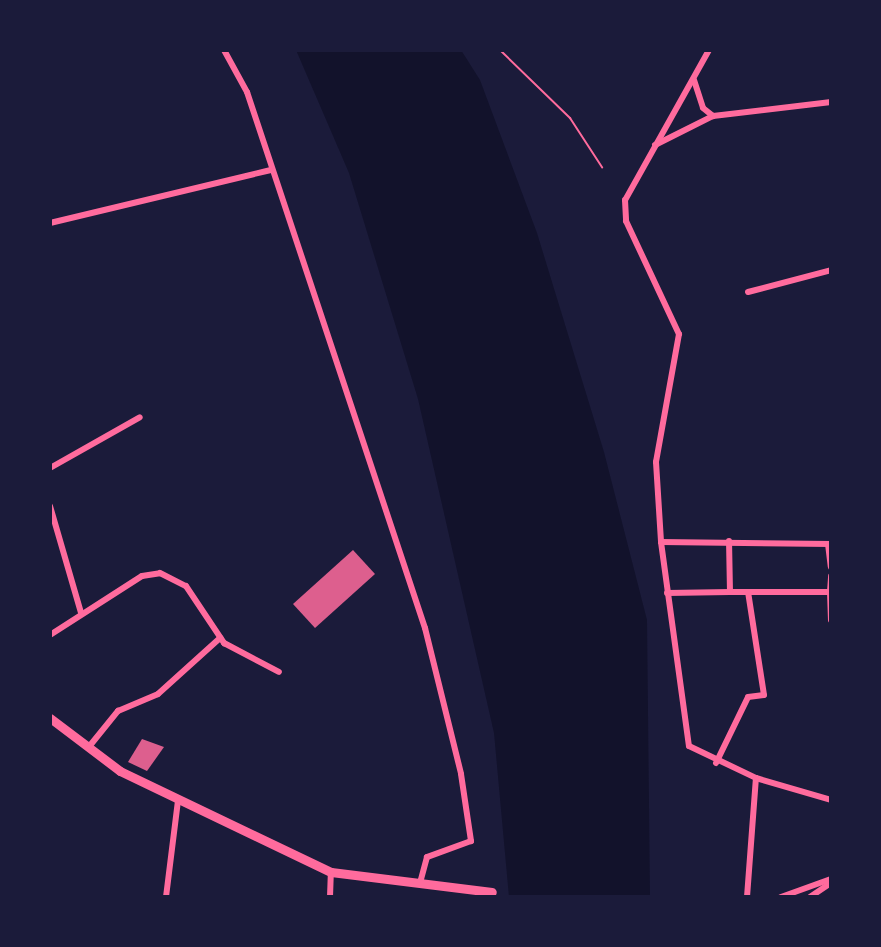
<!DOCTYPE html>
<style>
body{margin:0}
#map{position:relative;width:881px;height:947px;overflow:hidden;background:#1b1b3a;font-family:"PT Sans",sans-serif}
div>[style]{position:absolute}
.water>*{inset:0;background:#12122b}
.building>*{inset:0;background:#dd5f8e}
.path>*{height:2px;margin:-1px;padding:0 1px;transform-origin:1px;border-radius:1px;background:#ff6b9d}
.minor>*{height:6px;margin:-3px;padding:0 3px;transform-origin:3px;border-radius:3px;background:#ff6b9d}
.secondary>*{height:9px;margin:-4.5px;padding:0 4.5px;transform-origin:4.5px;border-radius:4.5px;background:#ff6b9d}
span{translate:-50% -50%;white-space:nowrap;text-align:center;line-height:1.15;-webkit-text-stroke:8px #1b1b3a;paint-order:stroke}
.frame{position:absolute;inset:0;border:52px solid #1b1b3a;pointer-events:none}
</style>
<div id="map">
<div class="water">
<div style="clip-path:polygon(296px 50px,461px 50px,480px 80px,537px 233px,604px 452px,647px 620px,650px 897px,509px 897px,494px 733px,418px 399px,349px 173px)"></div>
</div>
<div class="building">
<div style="clip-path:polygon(353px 550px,375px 574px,315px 628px,293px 604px)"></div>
<div style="clip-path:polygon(142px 739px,164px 747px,147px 771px,128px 762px)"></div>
</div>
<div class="path">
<div style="left:500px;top:50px;width:98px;rotate:44.2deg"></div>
<div style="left:570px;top:118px;width:59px;rotate:56.9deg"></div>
</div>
<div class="minor">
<div style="left:224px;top:50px;width:48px;rotate:61.3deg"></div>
<div style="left:247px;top:92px;width:565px;rotate:71.63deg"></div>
<div style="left:425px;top:628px;width:150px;rotate:76.1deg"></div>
<div style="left:461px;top:774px;width:68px;rotate:81.5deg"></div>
<div style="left:471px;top:841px;width:47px;rotate:160deg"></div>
<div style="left:427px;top:857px;width:27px;rotate:105deg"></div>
<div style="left:709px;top:50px;width:172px;rotate:119.2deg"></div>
<div style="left:625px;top:200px;width:21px;rotate:87deg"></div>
<div style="left:626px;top:221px;width:125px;rotate:64.9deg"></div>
<div style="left:679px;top:334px;width:130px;rotate:100.2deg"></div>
<div style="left:656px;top:462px;width:80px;rotate:86.4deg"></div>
<div style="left:661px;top:542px;width:206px;rotate:82.2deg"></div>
<div style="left:689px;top:746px;width:74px;rotate:25.5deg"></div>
<div style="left:756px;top:778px;width:78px;rotate:16.3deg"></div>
<div style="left:694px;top:80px;width:29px;rotate:72deg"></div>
<div style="left:703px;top:108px;width:13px;rotate:39deg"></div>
<div style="left:655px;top:145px;width:65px;rotate:-26.6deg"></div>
<div style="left:713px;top:116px;width:119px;rotate:-6.8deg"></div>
<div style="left:50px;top:223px;width:226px;rotate:-13.5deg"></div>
<div style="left:748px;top:292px;width:86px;rotate:-14.8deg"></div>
<div style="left:50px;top:468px;width:103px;rotate:-29.5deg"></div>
<div style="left:50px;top:506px;width:111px;rotate:73.8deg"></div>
<div style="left:661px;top:542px;width:170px;rotate:0.7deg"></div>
<div style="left:828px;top:544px;width:23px;rotate:83deg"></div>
<div style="left:748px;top:592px;width:82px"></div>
<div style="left:830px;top:592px;width:16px;rotate:-86deg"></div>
<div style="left:830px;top:592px;width:28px;rotate:88deg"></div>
<div style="left:667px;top:593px;width:63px;rotate:-0.9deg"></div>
<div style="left:50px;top:635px;width:109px;rotate:-32.7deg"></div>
<div style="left:142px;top:576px;width:18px;rotate:-9deg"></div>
<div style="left:160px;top:573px;width:29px;rotate:27deg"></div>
<div style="left:186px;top:586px;width:69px;rotate:56.3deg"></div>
<div style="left:224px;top:643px;width:62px;rotate:27.8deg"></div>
<div style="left:88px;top:748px;width:48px;rotate:-51deg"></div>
<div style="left:118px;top:711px;width:43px;rotate:-23deg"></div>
<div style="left:158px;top:694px;width:84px;rotate:-42.1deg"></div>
<div style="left:716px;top:763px;width:73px;rotate:-64.1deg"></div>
<div style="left:748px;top:697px;width:16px;rotate:-7deg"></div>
<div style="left:764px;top:695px;width:104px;rotate:-98.8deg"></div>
<div style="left:748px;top:592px;width:18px;rotate:180deg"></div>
<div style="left:730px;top:592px;width:51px;rotate:-91.1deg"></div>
<div style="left:166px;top:897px;width:97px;rotate:-82.9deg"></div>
<div style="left:330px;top:897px;width:25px;rotate:-88deg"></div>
<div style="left:747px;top:897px;width:119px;rotate:-85.7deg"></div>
<div style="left:781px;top:897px;width:53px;rotate:-19.8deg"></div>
<div style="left:810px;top:897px;width:25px;rotate:-34deg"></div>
</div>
<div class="secondary">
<div style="left:50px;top:718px;width:88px;rotate:37.1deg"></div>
<div style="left:120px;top:771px;width:234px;rotate:25.6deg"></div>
<div style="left:331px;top:872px;width:162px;rotate:7.1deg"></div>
</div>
<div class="frame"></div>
</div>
